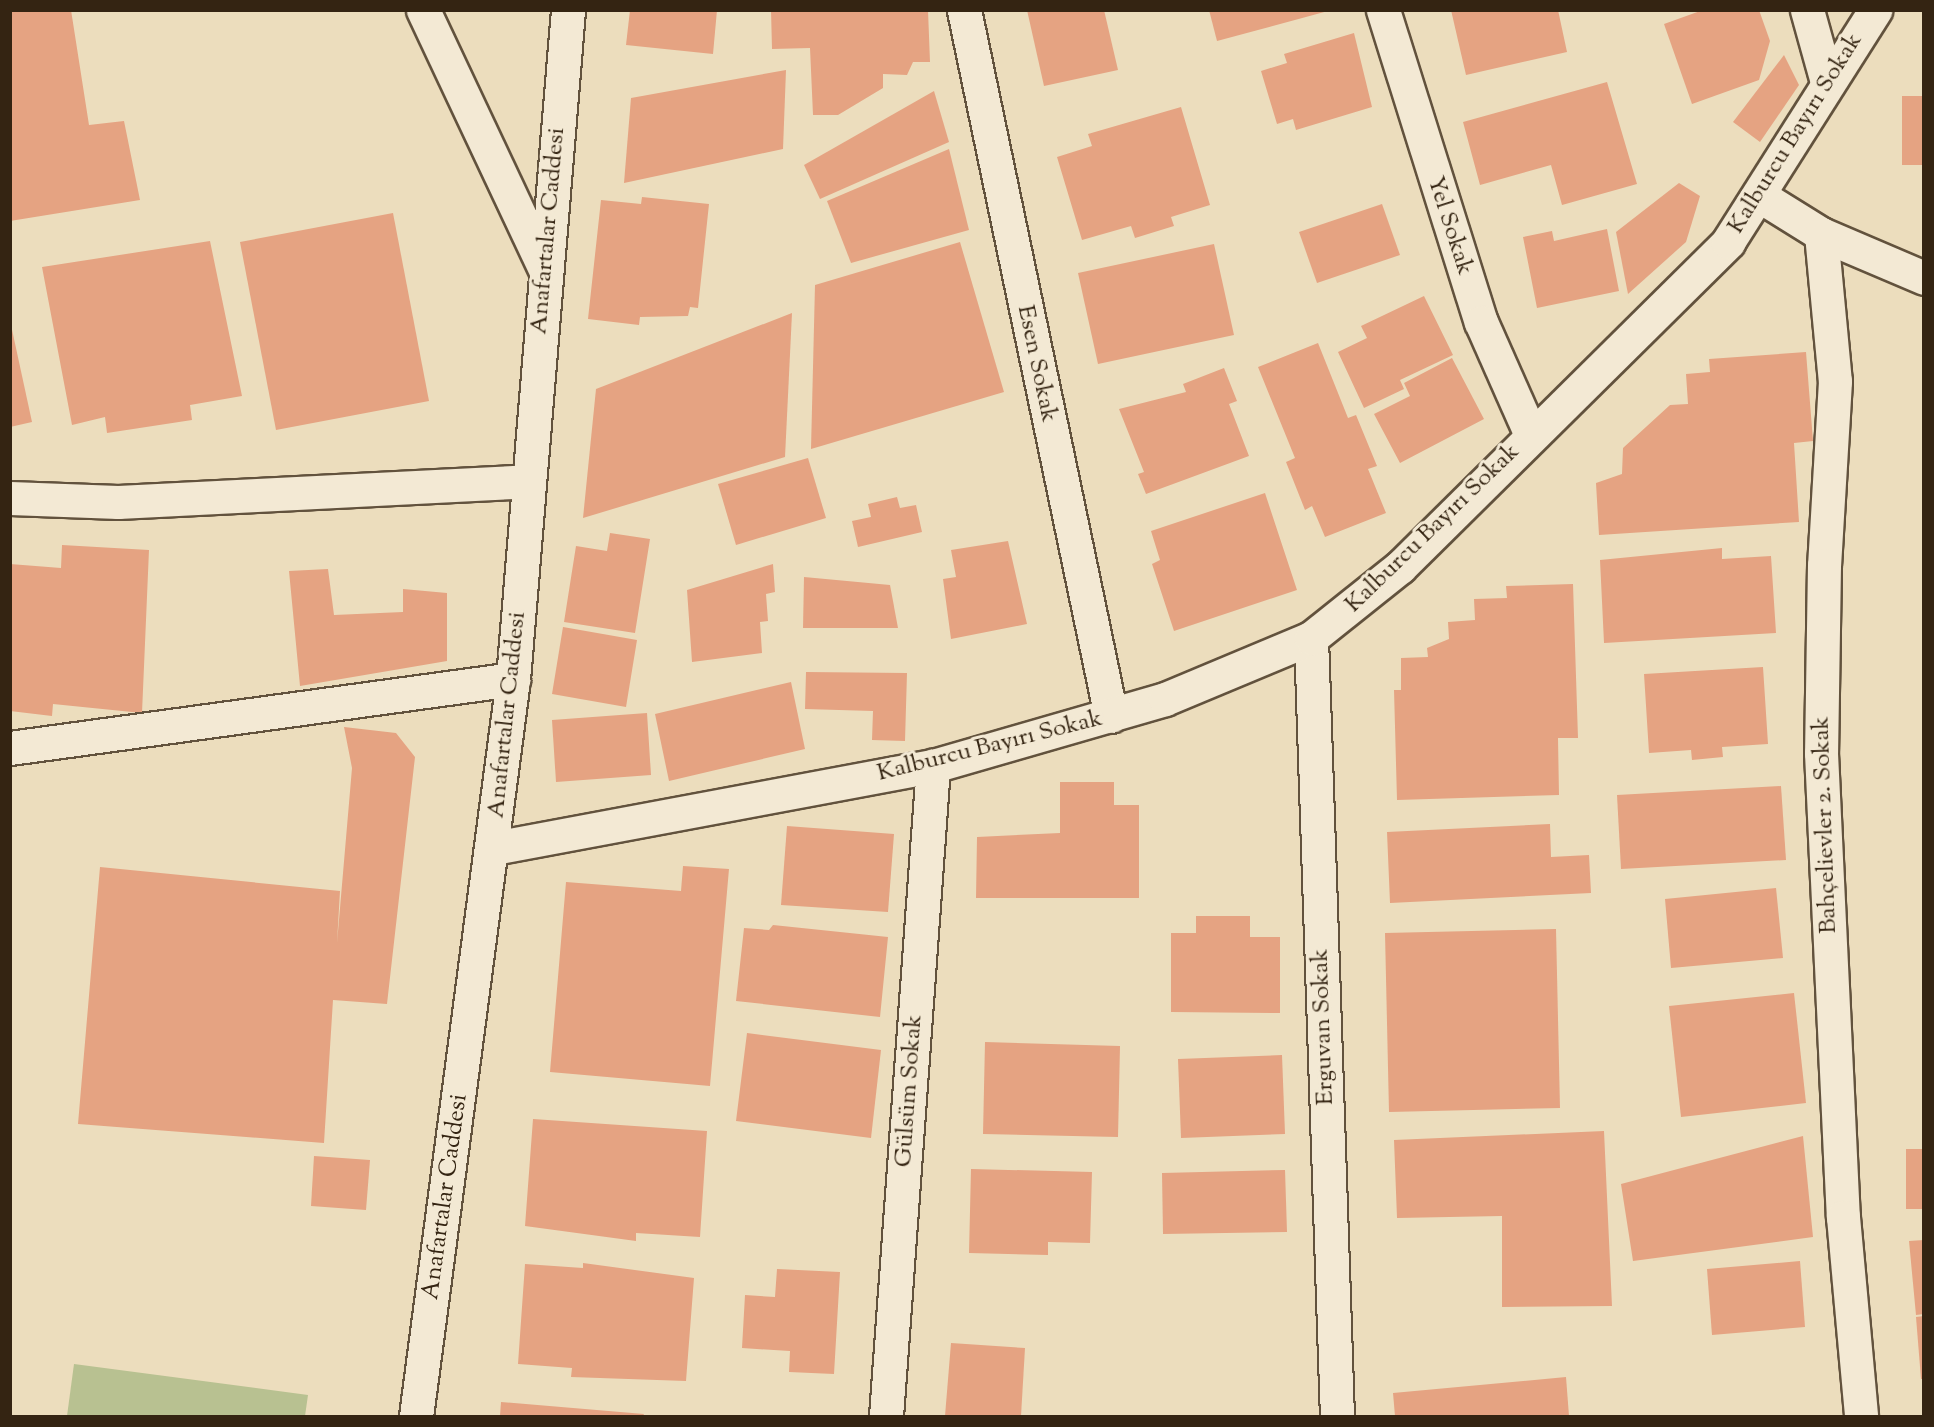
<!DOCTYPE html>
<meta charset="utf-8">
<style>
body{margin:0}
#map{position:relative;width:1934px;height:1427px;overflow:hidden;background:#ecddbd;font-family:"Sorts Mill Goudy",serif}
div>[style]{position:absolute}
.green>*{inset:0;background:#b8c191}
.building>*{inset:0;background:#e5a382}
.roads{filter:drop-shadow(2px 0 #62523d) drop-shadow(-2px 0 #62523d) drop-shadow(0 2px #62523d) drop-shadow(0 -2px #62523d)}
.minor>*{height:33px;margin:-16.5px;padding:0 16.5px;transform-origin:16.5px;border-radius:16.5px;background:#f3e9d4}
span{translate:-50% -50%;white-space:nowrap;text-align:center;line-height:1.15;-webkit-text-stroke:6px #f3e9d4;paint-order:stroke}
.street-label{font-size:24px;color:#342412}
.frame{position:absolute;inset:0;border:12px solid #342412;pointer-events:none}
</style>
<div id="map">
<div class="green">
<div style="clip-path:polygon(74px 1364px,308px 1395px,305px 1416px,67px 1416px)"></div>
</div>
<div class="building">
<div style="clip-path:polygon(10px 10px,71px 10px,89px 125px,124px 121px,140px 200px,10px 221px)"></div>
<div style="clip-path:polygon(630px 10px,717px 10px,713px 54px,626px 45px)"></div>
<div style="clip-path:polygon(771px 10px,928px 10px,930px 62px,913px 62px,907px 75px,883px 74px,883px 88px,838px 115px,813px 115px,810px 48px,772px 49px)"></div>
<div style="clip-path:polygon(1027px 10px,1104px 10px,1118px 70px,1044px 86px)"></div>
<div style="clip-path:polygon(1209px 10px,1328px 10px,1328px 11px,1217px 41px)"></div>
<div style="clip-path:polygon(1451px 10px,1558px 10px,1567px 52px,1466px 75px)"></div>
<div style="clip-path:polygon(1703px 10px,1759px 10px,1770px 41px,1759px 80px,1692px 104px,1664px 24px)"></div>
<div style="clip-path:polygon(1354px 33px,1372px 107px,1296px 130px,1293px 119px,1277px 124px,1261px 71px,1287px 63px,1284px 54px)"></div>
<div style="clip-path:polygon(1784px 55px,1799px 85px,1760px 142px,1733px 122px)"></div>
<div style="clip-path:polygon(786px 70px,783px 149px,624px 183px,631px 98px)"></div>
<div style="clip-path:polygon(1607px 82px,1637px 184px,1562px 205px,1551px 165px,1480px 185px,1463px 122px)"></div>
<div style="clip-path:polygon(934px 91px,949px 142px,820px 199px,804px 165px)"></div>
<div style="clip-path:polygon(1902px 96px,1924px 96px,1924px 165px,1902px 165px)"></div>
<div style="clip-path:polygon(1181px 107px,1210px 205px,1171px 217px,1174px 226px,1135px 238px,1131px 226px,1082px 240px,1057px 157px,1092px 146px,1088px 134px)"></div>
<div style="clip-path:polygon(949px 149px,969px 230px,851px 263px,827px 201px)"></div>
<div style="clip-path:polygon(1679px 183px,1700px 196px,1686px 242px,1628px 294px,1616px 232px)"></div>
<div style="clip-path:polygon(642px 197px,709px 204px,698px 308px,690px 307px,688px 316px,640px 317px,639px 325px,588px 319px,601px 200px,641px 204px)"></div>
<div style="clip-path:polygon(1382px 204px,1400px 255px,1317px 283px,1299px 232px)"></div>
<div style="clip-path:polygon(393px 213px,429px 401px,276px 430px,240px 242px)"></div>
<div style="clip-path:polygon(1607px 229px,1619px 291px,1537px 308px,1523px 237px,1552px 231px,1554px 241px)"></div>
<div style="clip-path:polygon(210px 241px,242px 396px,190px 405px,192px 420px,107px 433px,105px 417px,72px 425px,42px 267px)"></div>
<div style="clip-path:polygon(960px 242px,1004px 392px,811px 449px,815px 285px)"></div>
<div style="clip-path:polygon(1214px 244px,1234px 335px,1098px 364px,1078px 273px)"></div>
<div style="clip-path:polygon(1424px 296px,1453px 355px,1400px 380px,1404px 389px,1364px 408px,1338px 352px,1367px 338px,1361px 326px)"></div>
<div style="clip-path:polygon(792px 313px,785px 457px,583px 518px,596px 389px)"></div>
<div style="clip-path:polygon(11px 325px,32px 422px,10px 427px,10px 326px)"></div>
<div style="clip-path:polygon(1318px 343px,1348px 418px,1356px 415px,1377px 466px,1368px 469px,1386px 513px,1325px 537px,1312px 506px,1305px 510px,1286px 462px,1295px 458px,1258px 367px)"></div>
<div style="clip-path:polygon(1806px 352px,1813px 441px,1794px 443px,1799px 522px,1599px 535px,1596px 483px,1622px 474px,1623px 448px,1670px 405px,1688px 404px,1686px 374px,1710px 372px,1709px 359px)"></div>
<div style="clip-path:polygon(1452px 358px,1484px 419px,1400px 463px,1374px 414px,1410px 396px,1404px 383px)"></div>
<div style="clip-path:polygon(1224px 368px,1237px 401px,1229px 404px,1249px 456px,1146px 494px,1138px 474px,1144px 472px,1119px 409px,1186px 392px,1183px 384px)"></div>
<div style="clip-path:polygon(808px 458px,826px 518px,736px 545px,718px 484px)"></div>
<div style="clip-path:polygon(1265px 493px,1297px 590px,1174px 631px,1152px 564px,1160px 560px,1151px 531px)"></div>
<div style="clip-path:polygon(897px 497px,900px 508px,916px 505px,922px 532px,858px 547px,852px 521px,871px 517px,868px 504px)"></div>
<div style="clip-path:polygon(610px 533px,650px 539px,635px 633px,564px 622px,576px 546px,607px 551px)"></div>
<div style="clip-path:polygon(1008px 541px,1027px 624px,951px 639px,943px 579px,956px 577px,951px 550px)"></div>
<div style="clip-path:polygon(62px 545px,149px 550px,142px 713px,53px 704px,52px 716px,10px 711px,10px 564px,61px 568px)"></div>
<div style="clip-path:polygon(1722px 548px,1722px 559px,1771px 556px,1776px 633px,1604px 643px,1600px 560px)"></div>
<div style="clip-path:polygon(773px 564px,775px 592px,766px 594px,768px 621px,760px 622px,762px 653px,692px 662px,687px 590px)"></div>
<div style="clip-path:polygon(328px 569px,334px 615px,403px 612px,403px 589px,447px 593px,447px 661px,300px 686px,289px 571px)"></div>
<div style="clip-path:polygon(804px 577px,890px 585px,898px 628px,803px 628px)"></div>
<div style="clip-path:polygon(1573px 584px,1578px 738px,1558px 738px,1559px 795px,1397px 800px,1394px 690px,1401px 690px,1401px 658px,1428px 657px,1427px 648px,1449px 639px,1448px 622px,1475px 620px,1474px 599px,1507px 598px,1506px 586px)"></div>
<div style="clip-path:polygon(563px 627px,637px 640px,626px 707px,552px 694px)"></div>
<div style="clip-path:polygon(1763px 667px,1768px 744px,1722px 747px,1723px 757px,1692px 760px,1691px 750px,1649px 753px,1644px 674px)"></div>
<div style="clip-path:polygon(806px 672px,907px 673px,905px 741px,872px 740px,873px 711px,805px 709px)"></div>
<div style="clip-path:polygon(791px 682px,805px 749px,669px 781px,655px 714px)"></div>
<div style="clip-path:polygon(647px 713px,651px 775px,556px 782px,552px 720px)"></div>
<div style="clip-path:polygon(344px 727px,396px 733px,415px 757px,387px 1004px,333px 1000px,324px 1143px,78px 1124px,100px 867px,340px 891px,337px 943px,352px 768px)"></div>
<div style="clip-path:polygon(1060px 782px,1114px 782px,1114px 805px,1139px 805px,1139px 898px,976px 898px,977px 837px,1060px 833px)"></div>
<div style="clip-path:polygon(1781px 786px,1786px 860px,1621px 869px,1617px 795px)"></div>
<div style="clip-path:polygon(1550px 824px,1551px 857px,1589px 855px,1591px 893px,1390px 903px,1387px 832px)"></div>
<div style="clip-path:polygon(787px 826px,894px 834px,888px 912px,781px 905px)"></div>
<div style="clip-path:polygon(683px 866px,729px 869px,710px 1086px,550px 1072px,566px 882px,681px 891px)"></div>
<div style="clip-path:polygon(1776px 888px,1783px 958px,1671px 968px,1665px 899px)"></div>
<div style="clip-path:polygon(1196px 916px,1250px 916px,1250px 937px,1280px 937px,1280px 1013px,1171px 1012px,1171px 933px,1196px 933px)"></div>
<div style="clip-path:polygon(773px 925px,888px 937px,880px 1017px,736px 1001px,744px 928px,769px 930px)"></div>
<div style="clip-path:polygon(1556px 929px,1560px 1108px,1389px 1112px,1385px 933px)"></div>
<div style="clip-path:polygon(1794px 993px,1806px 1103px,1681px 1117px,1669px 1006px)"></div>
<div style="clip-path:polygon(747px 1033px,881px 1050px,871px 1138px,736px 1121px)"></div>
<div style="clip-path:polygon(985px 1042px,1120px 1046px,1118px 1137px,983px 1134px)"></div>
<div style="clip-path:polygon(1282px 1055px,1285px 1134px,1181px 1138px,1178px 1059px)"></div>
<div style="clip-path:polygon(533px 1119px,707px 1131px,700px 1237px,636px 1233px,636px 1241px,525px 1226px)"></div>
<div style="clip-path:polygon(1604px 1131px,1612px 1306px,1502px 1307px,1502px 1216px,1397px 1218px,1394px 1140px)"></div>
<div style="clip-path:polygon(1803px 1136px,1813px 1237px,1633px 1261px,1621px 1184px)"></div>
<div style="clip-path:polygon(1906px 1149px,1924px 1149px,1924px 1209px,1906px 1209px)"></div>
<div style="clip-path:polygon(314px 1156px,370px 1160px,366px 1210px,311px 1206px)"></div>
<div style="clip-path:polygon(971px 1169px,1092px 1172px,1090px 1243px,1048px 1242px,1048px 1255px,969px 1253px)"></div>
<div style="clip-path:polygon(1285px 1170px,1287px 1232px,1163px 1234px,1162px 1173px)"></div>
<div style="clip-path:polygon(1924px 1240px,1924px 1314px,1916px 1315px,1909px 1241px)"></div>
<div style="clip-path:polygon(1800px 1261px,1805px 1327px,1712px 1335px,1707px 1269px)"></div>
<div style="clip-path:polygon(583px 1263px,694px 1278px,686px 1381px,571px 1377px,572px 1368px,518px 1364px,525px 1264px,583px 1268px)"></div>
<div style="clip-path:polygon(777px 1269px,840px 1272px,834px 1374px,789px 1372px,790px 1351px,742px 1348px,745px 1295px,775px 1297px)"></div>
<div style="clip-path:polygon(1924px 1316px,1924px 1379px,1921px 1379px,1916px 1317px)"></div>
<div style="clip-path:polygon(951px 1343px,1025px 1348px,1021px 1416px,945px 1416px)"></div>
<div style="clip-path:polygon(1566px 1377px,1569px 1416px,1395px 1416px,1393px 1393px)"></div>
<div style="clip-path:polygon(501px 1402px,644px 1414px,643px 1416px,500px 1416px)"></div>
</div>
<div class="roads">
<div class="minor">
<div style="left:423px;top:10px;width:286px;rotate:64.8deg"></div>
<div style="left:964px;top:10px;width:721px;rotate:78.24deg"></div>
<div style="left:1383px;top:10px;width:327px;rotate:72.6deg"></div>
<div style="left:1481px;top:322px;width:124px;rotate:66.1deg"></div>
<div style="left:1807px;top:10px;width:75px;rotate:74.5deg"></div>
<div style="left:1760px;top:196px;width:72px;rotate:31.9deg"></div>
<div style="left:1821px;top:234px;width:112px;rotate:23.1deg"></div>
<div style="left:1821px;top:234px;width:148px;rotate:84.6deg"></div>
<div style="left:1835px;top:381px;width:184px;rotate:93.4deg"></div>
<div style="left:1824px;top:565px;width:188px;rotate:90.9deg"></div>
<div style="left:1821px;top:753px;width:465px;rotate:87.3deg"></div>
<div style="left:1843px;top:1217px;width:200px;rotate:84.8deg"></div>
<div style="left:10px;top:498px;width:108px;rotate:2.1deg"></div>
<div style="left:118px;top:502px;width:411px;rotate:-2.9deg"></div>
<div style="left:1311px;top:638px;width:778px;rotate:88.09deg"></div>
<div style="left:10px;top:748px;width:508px;rotate:-7.81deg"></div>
<div style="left:494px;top:848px;width:447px;rotate:-10.6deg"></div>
<div style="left:933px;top:766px;width:241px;rotate:-16.1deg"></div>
<div style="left:1165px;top:699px;width:158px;rotate:-22.7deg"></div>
<div style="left:1311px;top:638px;width:114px;rotate:-38.6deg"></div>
<div style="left:1400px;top:567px;width:462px;rotate:-44.7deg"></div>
<div style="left:1728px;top:242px;width:275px;rotate:-57.6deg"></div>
<div style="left:416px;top:1416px;width:743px;rotate:-82.5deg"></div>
<div style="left:513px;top:679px;width:671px;rotate:-85.3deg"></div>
<div style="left:886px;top:1416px;width:652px;rotate:-85.86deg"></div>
</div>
</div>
<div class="street-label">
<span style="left:1796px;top:134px;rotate:-58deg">Kalburcu Bayırı Sokak</span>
<span style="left:1449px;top:226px;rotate:72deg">Yel Sokak</span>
<span style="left:549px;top:231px;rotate:-85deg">Anafartalar Caddesi</span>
<span style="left:1036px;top:364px;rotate:78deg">Esen Sokak</span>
<span style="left:1433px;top:529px;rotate:-44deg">Kalburcu Bayırı Sokak</span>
<span style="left:508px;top:715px;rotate:-84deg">Anafartalar Caddesi</span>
<span style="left:990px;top:747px;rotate:-14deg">Kalburcu Bayırı Sokak</span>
<span style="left:1826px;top:825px;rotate:-92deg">Bahçelievler 2. Sokak</span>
<span style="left:1324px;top:1027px;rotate:-92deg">Erguvan Sokak</span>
<span style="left:910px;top:1091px;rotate:-86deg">Gülsüm Sokak</span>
<span style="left:446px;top:1197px;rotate:-82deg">Anafartalar Caddesi</span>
</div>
<div class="frame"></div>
</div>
